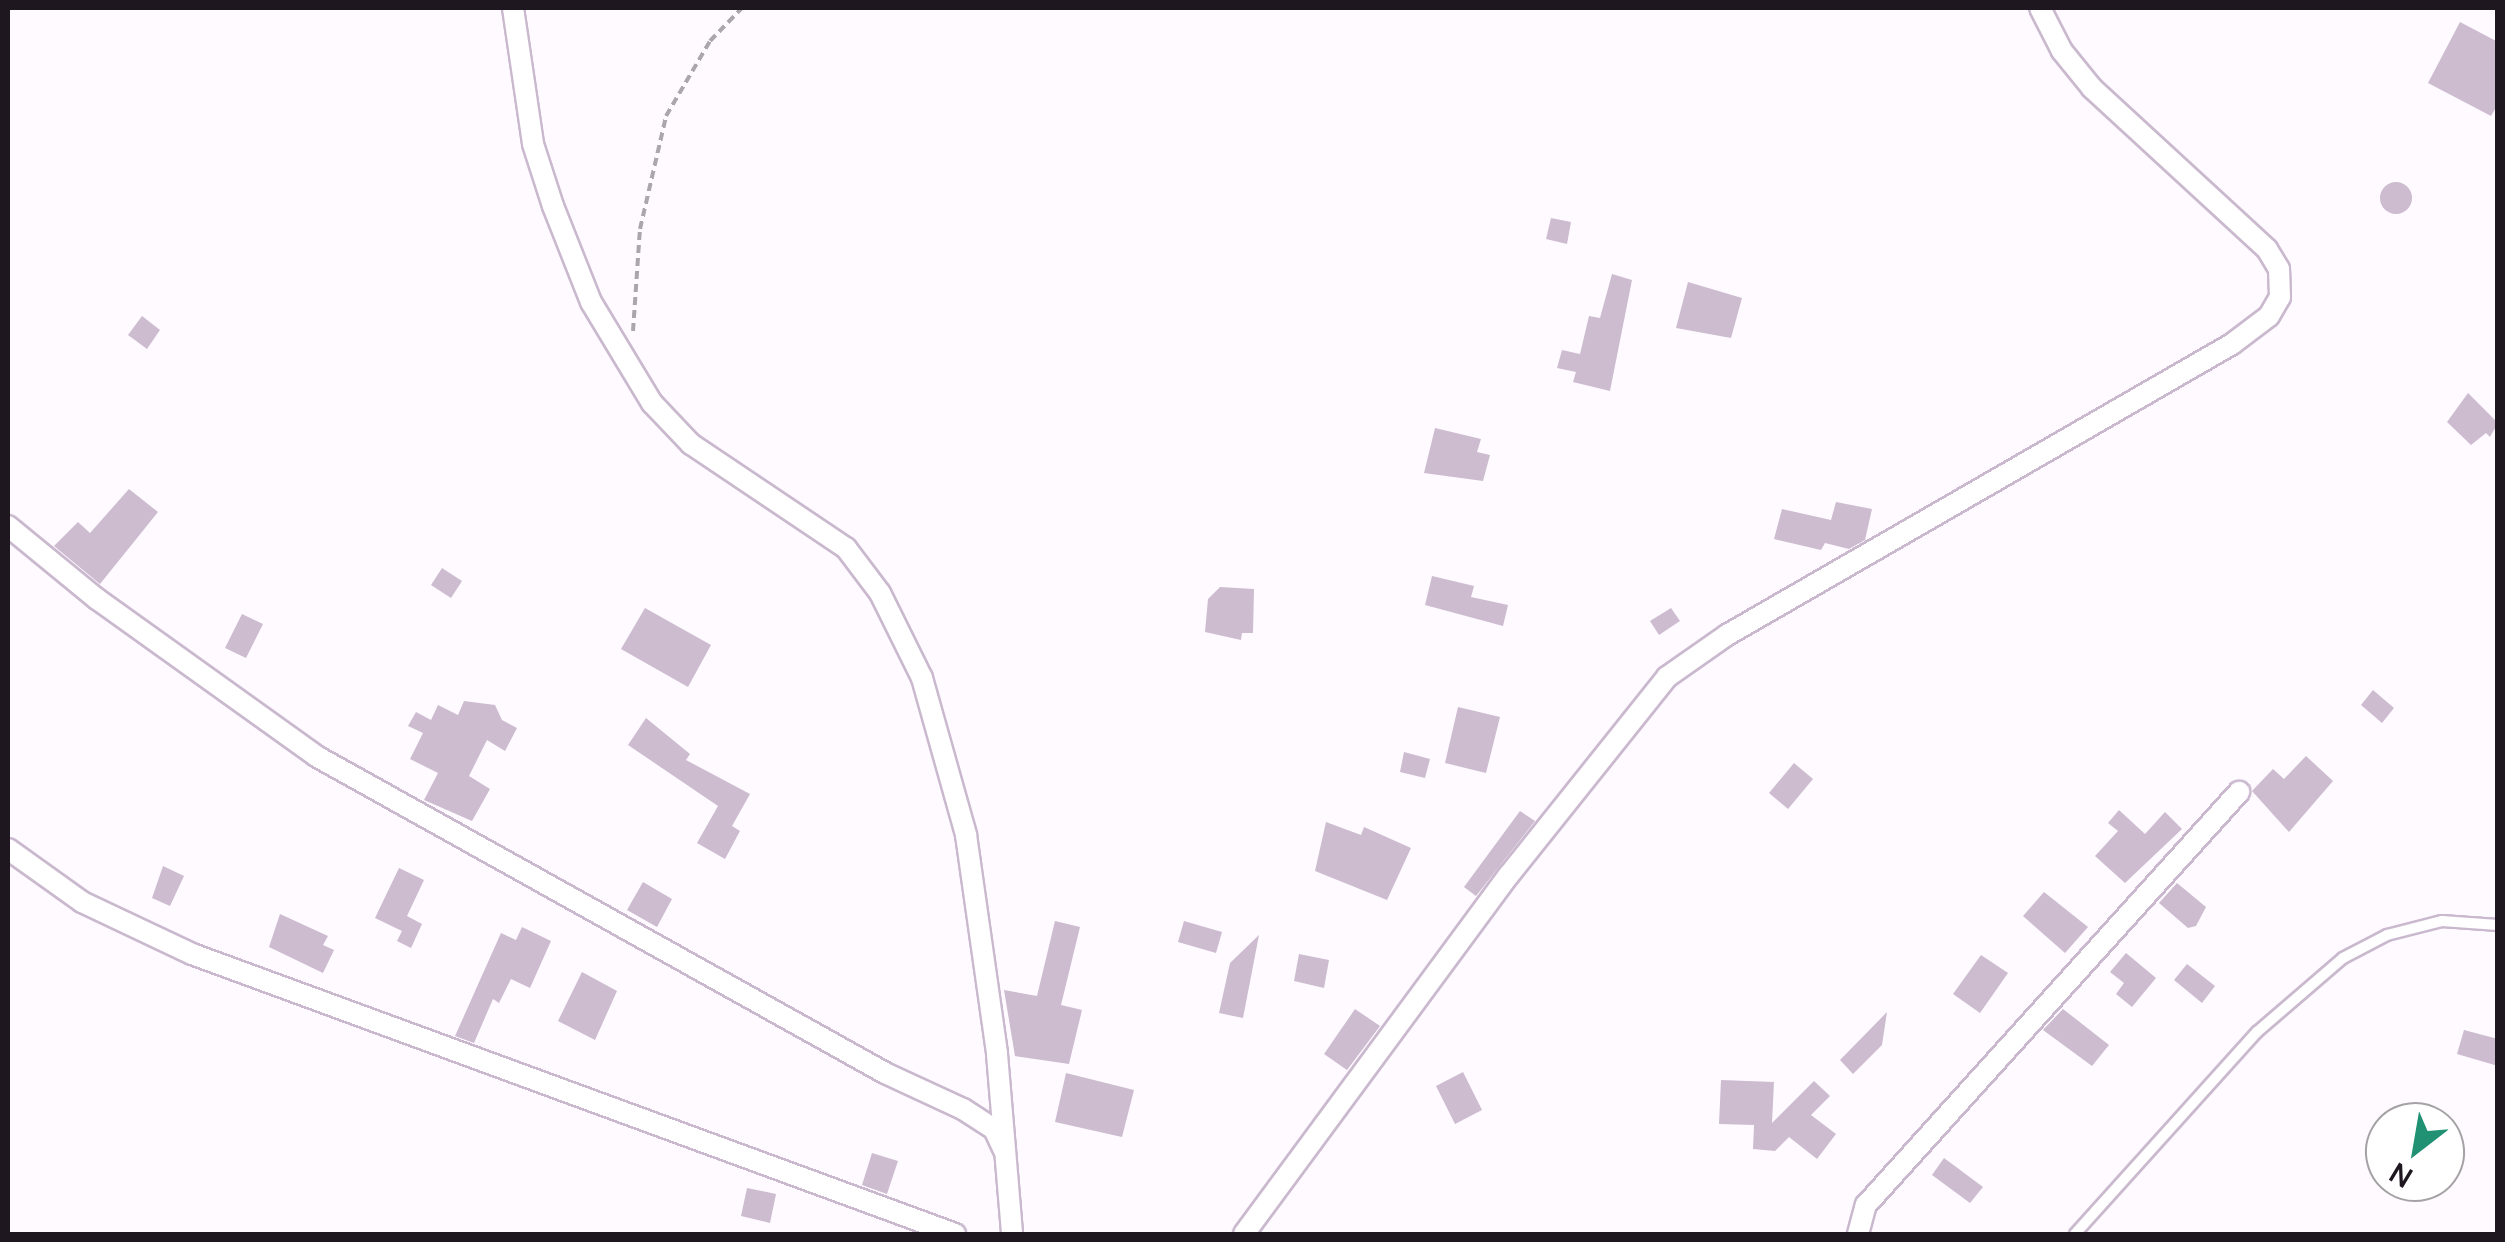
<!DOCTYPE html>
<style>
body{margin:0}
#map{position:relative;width:2505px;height:1242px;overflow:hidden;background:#fefaff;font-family:Manrope,sans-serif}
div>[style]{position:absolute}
.building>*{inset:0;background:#cdbbd0}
.round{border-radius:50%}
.path>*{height:4px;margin-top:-2px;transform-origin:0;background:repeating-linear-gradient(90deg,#aba6ac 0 8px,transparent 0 13px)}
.roads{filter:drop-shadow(2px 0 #cab9ce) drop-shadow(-2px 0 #cab9ce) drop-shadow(0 2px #cab9ce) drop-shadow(0 -2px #cab9ce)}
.service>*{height:10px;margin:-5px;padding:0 5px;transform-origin:5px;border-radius:5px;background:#fff}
.minor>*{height:20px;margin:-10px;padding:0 10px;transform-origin:10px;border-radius:10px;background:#fff}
span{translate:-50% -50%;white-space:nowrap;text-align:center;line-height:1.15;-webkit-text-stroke:10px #fff;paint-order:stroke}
.frame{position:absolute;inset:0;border:10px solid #1e171f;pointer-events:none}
.north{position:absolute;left:2365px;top:1102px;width:100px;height:100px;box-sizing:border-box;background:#fff;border:2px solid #a5a2a5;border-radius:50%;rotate:211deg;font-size:28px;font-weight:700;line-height:40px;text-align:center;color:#1e171f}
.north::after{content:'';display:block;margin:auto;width:35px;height:45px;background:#209173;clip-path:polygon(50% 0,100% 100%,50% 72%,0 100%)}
</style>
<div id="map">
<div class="building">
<div style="clip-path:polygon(2460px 22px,2498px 42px,2498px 104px,2491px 116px,2428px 83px)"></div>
<div class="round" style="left:2380px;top:182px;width:32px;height:32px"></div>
<div style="clip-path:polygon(1551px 218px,1571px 222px,1567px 244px,1546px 239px)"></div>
<div style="clip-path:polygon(1612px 274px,1632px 280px,1610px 391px,1573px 382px,1576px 372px,1557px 368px,1562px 350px,1580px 354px,1589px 316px,1600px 318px)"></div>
<div style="clip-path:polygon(1688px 282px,1742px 298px,1731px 338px,1676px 328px)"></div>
<div style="clip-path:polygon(142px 316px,160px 330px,147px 349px,128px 335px)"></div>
<div style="clip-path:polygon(2468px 393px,2498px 423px,2490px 437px,2486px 433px,2471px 445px,2447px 422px)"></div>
<div style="clip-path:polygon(1435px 428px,1481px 439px,1477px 452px,1490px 455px,1483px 481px,1424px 473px)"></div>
<div style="clip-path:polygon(129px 489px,158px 512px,100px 584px,54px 546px,78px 522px,90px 533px)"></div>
<div style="clip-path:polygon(1836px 502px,1872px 509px,1865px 540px,1849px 549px,1825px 543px,1821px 550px,1774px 539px,1782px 509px,1831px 520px)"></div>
<div style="clip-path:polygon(442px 568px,462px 581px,451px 598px,431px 585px)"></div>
<div style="clip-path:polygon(1432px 576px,1474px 586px,1471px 597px,1508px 605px,1503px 626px,1425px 605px)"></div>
<div style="clip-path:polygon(1220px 587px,1254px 589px,1253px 633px,1242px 633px,1241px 640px,1205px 632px,1208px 599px)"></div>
<div style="clip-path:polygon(645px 608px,711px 645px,688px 687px,621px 649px)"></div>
<div style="clip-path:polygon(1671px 608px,1680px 621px,1659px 635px,1650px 621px)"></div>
<div style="clip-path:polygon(242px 614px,263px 624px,246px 658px,225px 648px)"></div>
<div style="clip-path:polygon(2373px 690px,2394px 708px,2382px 723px,2361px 705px)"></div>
<div style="clip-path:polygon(464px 701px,495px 705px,502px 720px,517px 728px,505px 751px,487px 740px,469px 776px,490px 789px,472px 821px,424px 800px,438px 773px,410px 759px,423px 733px,408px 726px,416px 712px,431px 720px,438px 705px,458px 715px)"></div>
<div style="clip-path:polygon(1458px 707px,1500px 717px,1486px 773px,1445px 763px)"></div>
<div style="clip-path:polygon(646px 718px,690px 754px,686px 760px,750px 794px,732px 826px,740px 831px,725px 859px,697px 843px,718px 806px,628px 745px)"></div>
<div style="clip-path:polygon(1404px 752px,1430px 759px,1425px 778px,1400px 772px)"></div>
<div style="clip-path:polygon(2306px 756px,2333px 781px,2289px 832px,2252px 791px,2273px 769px,2284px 779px)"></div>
<div style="clip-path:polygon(1794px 763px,1813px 779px,1788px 809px,1769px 793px)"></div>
<div style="clip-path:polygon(2119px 810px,2145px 834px,2165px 812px,2182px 829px,2125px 883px,2095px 856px,2118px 831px,2108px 823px)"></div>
<div style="clip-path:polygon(1520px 811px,1535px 821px,1476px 896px,1464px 887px)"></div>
<div style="clip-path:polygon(1326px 822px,1361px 835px,1364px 827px,1411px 848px,1387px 900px,1315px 871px)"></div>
<div style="clip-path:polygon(163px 866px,184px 876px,170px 906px,152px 898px)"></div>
<div style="clip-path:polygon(399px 868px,424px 880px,407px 916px,422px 924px,411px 948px,397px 941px,402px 931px,375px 918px)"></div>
<div style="clip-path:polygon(643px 882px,672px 899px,657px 927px,627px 910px)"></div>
<div style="clip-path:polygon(2177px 883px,2206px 907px,2196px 926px,2188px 928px,2159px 903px)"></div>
<div style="clip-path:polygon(2044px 892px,2088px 927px,2065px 953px,2023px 916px)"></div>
<div style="clip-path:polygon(280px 914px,328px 936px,323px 945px,334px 950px,323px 973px,269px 947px)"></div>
<div style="clip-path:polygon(1055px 921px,1080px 927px,1061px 1005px,1082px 1010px,1069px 1064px,1015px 1056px,1004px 990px,1037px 996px)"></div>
<div style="clip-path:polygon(1184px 921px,1222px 932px,1216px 953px,1178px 942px)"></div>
<div style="clip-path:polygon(522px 927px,551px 941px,530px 988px,511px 979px,499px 1003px,493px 999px,474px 1043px,455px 1036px,501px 933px,516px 940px)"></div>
<div style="clip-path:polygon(1259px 935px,1243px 1018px,1219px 1013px,1230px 963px)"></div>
<div style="clip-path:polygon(2126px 953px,2156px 978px,2132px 1007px,2116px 994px,2124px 983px,2110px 972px)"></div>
<div style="clip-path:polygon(1299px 954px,1329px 960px,1324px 988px,1294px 981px)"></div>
<div style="clip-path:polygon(1981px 955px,2008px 973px,1980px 1013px,1953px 994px)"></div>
<div style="clip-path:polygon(2187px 964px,2215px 986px,2202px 1003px,2174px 980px)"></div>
<div style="clip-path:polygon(582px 972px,617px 991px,595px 1040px,558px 1021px)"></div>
<div style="clip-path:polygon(1355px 1009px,1380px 1026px,1347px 1070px,1324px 1054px)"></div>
<div style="clip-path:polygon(2063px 1009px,2109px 1045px,2092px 1066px,2043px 1030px)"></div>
<div style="clip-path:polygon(1887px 1012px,1882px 1045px,1853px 1074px,1840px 1060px)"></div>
<div style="clip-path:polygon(2464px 1030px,2498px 1039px,2498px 1066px,2457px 1054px)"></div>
<div style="clip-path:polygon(1463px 1072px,1482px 1110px,1455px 1124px,1436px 1086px)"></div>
<div style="clip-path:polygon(1066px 1073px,1134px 1090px,1122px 1137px,1055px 1122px)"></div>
<div style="clip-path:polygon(1721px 1080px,1774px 1082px,1772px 1123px,1814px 1081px,1830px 1096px,1811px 1115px,1836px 1134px,1817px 1159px,1789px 1137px,1775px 1151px,1753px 1149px,1754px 1125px,1719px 1124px)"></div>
<div style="clip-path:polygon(872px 1153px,898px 1161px,887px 1194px,862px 1185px)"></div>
<div style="clip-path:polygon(1944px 1158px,1983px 1187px,1970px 1203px,1932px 1175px)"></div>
<div style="clip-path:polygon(747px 1188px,776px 1194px,770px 1223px,741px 1216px)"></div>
</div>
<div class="path">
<div style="left:633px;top:331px;width:102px;rotate:-86.1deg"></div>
<div style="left:640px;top:229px;width:116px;rotate:-77deg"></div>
<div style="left:666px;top:116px;width:87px;rotate:-59.6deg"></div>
<div style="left:710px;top:41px;width:46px;rotate:-45.9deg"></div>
</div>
<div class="roads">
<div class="service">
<div style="left:2075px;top:1234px;width:272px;rotate:-48deg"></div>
<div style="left:2257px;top:1032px;width:113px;rotate:-40.7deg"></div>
<div style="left:2343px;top:958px;width:50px;rotate:-27.6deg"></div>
<div style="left:2387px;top:935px;width:57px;rotate:-14.3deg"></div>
<div style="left:2442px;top:921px;width:56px;rotate:4.1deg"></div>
</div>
<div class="minor">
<div style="left:513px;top:8px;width:137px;rotate:81.6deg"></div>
<div style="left:533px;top:144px;width:65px;rotate:72.1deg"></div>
<div style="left:553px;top:206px;width:103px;rotate:68.4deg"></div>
<div style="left:591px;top:302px;width:118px;rotate:58.9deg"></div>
<div style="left:652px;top:403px;width:57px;rotate:46.4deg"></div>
<div style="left:691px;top:444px;width:187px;rotate:33.9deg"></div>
<div style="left:846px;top:548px;width:56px;rotate:52.9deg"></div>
<div style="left:880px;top:593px;width:95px;rotate:63.7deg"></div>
<div style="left:922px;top:678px;width:163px;rotate:74.3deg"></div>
<div style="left:966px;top:835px;width:221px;rotate:81.9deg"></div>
<div style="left:997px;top:1054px;width:181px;rotate:85.2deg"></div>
<div style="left:8px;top:526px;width:115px;rotate:39.4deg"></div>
<div style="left:97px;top:599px;width:269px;rotate:35.6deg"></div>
<div style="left:316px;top:756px;width:651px;rotate:29.12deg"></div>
<div style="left:885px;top:1073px;width:86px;rotate:24.8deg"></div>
<div style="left:963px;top:1109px;width:37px;rotate:33deg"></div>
<div style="left:994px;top:1129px;width:23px;rotate:65deg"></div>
<div style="left:8px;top:849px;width:91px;rotate:35.6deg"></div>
<div style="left:82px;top:902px;width:122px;rotate:25.3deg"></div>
<div style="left:192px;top:954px;width:813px;rotate:20.15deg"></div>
<div style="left:1244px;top:1234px;width:446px;rotate:-53.6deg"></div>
<div style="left:1509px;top:875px;width:253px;rotate:-51.4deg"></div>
<div style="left:1667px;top:677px;width:73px;rotate:-35deg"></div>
<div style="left:1727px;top:635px;width:583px;rotate:-29.95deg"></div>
<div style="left:2232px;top:344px;width:46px;rotate:-37.1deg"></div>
<div style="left:2269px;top:316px;width:22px;rotate:-60deg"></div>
<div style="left:2280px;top:297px;width:28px;rotate:-92deg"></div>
<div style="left:2279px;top:269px;width:23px;rotate:-121deg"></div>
<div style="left:2267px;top:249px;width:238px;rotate:-137.4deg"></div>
<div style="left:2092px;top:88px;width:48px;rotate:-129deg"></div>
<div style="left:2062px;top:51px;width:48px;rotate:-117.1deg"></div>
<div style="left:1858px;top:1234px;width:30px;rotate:-75deg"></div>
<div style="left:1866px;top:1205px;width:557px;rotate:-47.91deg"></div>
</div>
</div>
<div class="frame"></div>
<div class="north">N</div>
</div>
